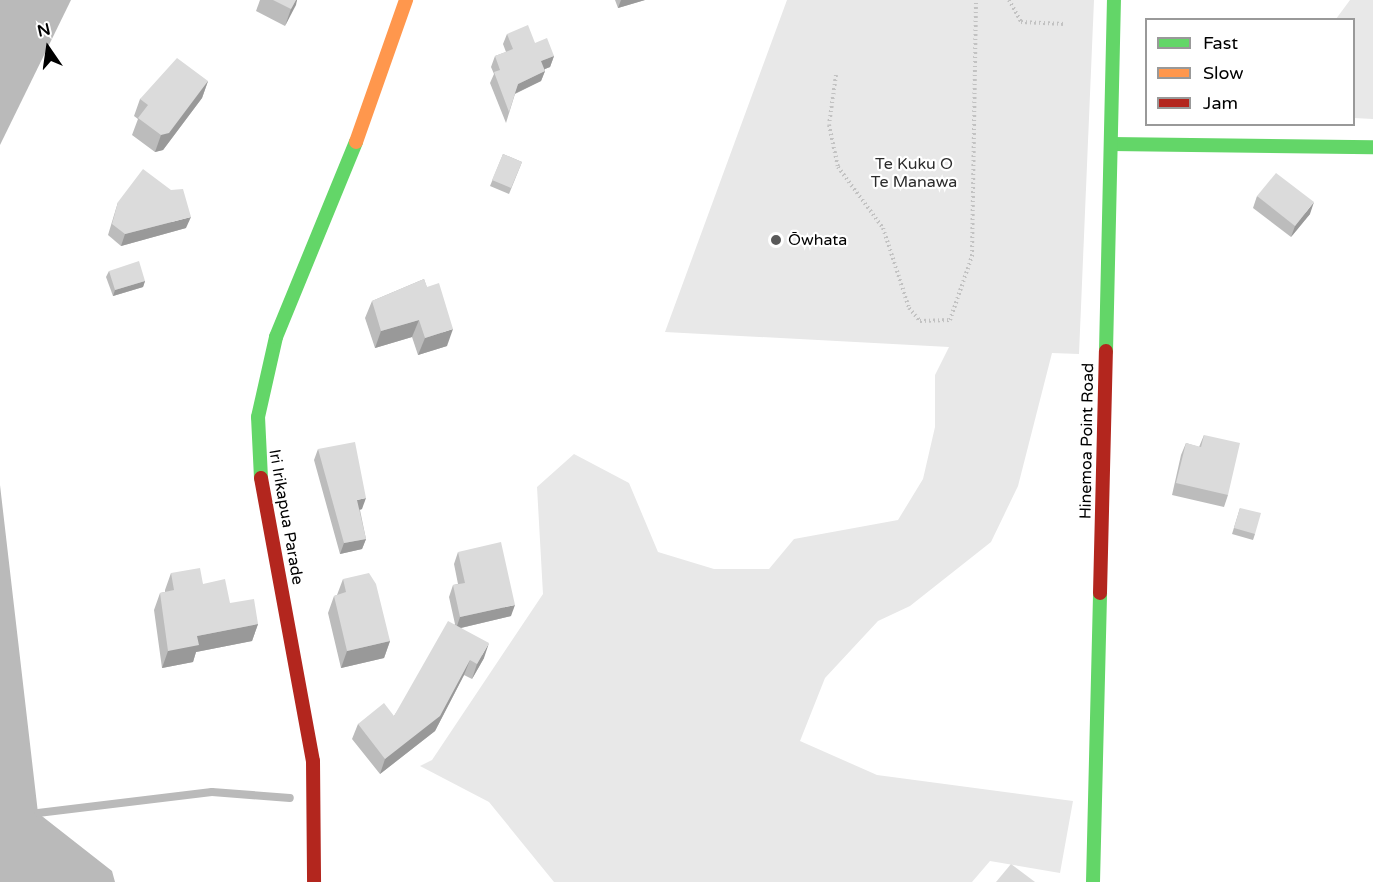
<!DOCTYPE html>
<meta charset="utf-8">
<style>
body{margin:0}
#map{position:relative;width:1373px;height:882px;overflow:hidden;background:#fff;font-family:"Varela Round",sans-serif}
div>[style]{position:absolute}
.green>*{inset:0;background:#e8e8e8}
.water>*{inset:0;background:#bababa}
.stream>*{height:8px;margin:-4px;padding:0 4px;transform-origin:4px;border-radius:4px;background:#bababa}
.path>*{height:4px;margin-top:-2px;transform-origin:0;background:repeating-linear-gradient(90deg,#c2c2c2 0 1.5px,transparent 0 4.5px)}
.fast>*{height:14px;margin:-7px;padding:0 7px;transform-origin:7px;border-radius:7px;background:#63d668}
.slow>*{height:14px;margin:-7px;padding:0 7px;transform-origin:7px;border-radius:7px;background:#ff974d}
.jam>*{height:14px;margin:-7px;padding:0 7px;transform-origin:7px;border-radius:7px;background:#b3261e}
.wall>*{inset:0;background:#bcbcbc}
.shaded-wall>*{inset:0;background:#999}
.building>*{inset:0;background:#dbdbdb}
.dots>*{width:16px;height:16px;translate:-50% -50%;box-sizing:border-box;border:3px solid #fff;border-radius:50%}
span{translate:-50% -50%;white-space:nowrap;text-align:center;line-height:1.15;-webkit-text-stroke:4.5px #fff;paint-order:stroke}
.park-label{font-size:16px;color:#2c2c2c}
.poi-label{font-size:16px;color:#000}
.left{translate:0 -50%;text-align:left}
.street-label{font-size:16px;color:#000}
.legend{position:absolute;left:1145px;top:18px;width:210px;height:108px;box-sizing:border-box;background:#fff;border:2px solid #999;margin:0;padding:8px 10px;list-style:none;font-size:18px;color:#000}
.legend li{display:flex;align-items:center;gap:12px;height:30px}
.legend b{width:30px;border:2px solid #999}
.north{position:absolute;left:18px;top:18px;width:60px;height:60px;-webkit-text-stroke:4px #fff;paint-order:stroke;rotate:347deg;font-size:16px;font-weight:700;line-height:24px;text-align:center;color:#000}
.north::after{content:'';display:block;margin:auto;width:21px;height:27px;background:#000;clip-path:polygon(50% 0,100% 100%,50% 72%,0 100%)}
</style>
<div id="map">
<div class="green">
<div style="clip-path:polygon(787px 0,1094px 0,1079px 354px,1052px 353px,1018px 486px,991px 542px,910px 606px,878px 621px,825px 678px,800px 741px,877px 775px,1073px 801px,1060px 873px,990px 861px,972px 882px,554px 882px,489px 802px,420px 766px,432px 760px,543px 594px,537px 487px,574px 454px,629px 483px,658px 552px,714px 569px,769px 569px,794px 539px,898px 520px,923px 479px,935px 427px,935px 375px,949px 347px,665px 332px)"></div>
<div style="clip-path:polygon(1350px 0,1373px 0,1373px 119px,1354px 118px,1354px 20px,1336px 19px)"></div>
</div>
<div class="water">
<div style="clip-path:polygon(0 0,71px 0,0 145px)"></div>
<div style="clip-path:polygon(0 485px,38px 813px,112px 871px,115px 882px,0 882px)"></div>
</div>
<div class="stream">
<div style="left:38px;top:813px;width:175px;rotate:-6.9deg"></div>
<div style="left:212px;top:792px;width:78px;rotate:4.4deg"></div>
</div>
<div class="path">
<div style="left:1009px;top:0;width:25px;rotate:61deg"></div>
<div style="left:1021px;top:22px;width:44px;rotate:2.6deg"></div>
<div style="left:836px;top:75px;width:50px;rotate:98deg"></div>
<div style="left:829px;top:125px;width:43px;rotate:77.9deg"></div>
<div style="left:838px;top:167px;width:76px;rotate:53.6deg"></div>
<div style="left:883px;top:228px;width:84px;rotate:72deg"></div>
<div style="left:909px;top:308px;width:17px;rotate:50deg"></div>
<div style="left:920px;top:321px;width:30px;rotate:-2deg"></div>
<div style="left:950px;top:320px;width:68px;rotate:-71deg"></div>
<div style="left:972px;top:256px;width:256px;rotate:-89.1deg"></div>
</div>
<div class="fast">
<div style="left:1111px;top:144px;width:262px;rotate:0.7deg"></div>
<div style="left:1106px;top:351px;width:351px;rotate:-88.7deg"></div>
<div style="left:261px;top:478px;width:61px;rotate:-92.8deg"></div>
<div style="left:258px;top:417px;width:82px;rotate:-77.3deg"></div>
<div style="left:276px;top:337px;width:211px;rotate:-67.7deg"></div>
<div style="left:1093px;top:882px;width:289px;rotate:-88.6deg"></div>
</div>
<div class="slow">
<div style="left:356px;top:142px;width:151px;rotate:-70.6deg"></div>
</div>
<div class="jam">
<div style="left:261px;top:478px;width:288px;rotate:79.6deg"></div>
<div style="left:313px;top:761px;width:121px;rotate:89.5deg"></div>
<div style="left:1100px;top:593px;width:242px;rotate:-88.6deg"></div>
</div>
<div class="wall">
<div style="clip-path:polygon(260px 0,297px 0,285px 26px,256px 11px)"></div>
<div style="clip-path:polygon(615px 0,645px 0,618px 8px)"></div>
<div style="clip-path:polygon(507px 34px,535px 43px,554px 56px,550px 67px,545px 69px,545px 71px,541px 81px,515px 94px,506px 123px,490px 83px,494px 74px,491px 67px,495px 56px,506px 52px,503px 44px)"></div>
<div style="clip-path:polygon(208px 81px,202px 98px,163px 150px,155px 152px,132px 135px,138px 119px,134px 116px,140px 99px)"></div>
<div style="clip-path:polygon(503px 154px,522px 162px,509px 194px,490px 186px)"></div>
<div style="clip-path:polygon(1257px 196px,1310px 214px,1291px 237px,1253px 208px)"></div>
<div style="clip-path:polygon(118px 202px,186px 228px,121px 246px,108px 235px)"></div>
<div style="clip-path:polygon(109px 271px,145px 281px,143px 287px,113px 296px,106px 277px)"></div>
<div style="clip-path:polygon(424px 279px,447px 346px,418px 355px,412px 337px,375px 348px,365px 318px,372px 301px)"></div>
<div style="clip-path:polygon(1204px 435px,1228px 495px,1224px 507px,1172px 495px,1181px 455px,1186px 443px,1199px 447px)"></div>
<div style="clip-path:polygon(318px 449px,362px 509px,360px 510px,366px 539px,362px 549px,340px 554px,314px 460px)"></div>
<div style="clip-path:polygon(1240px 508px,1255px 534px,1253px 540px,1232px 534px)"></div>
<div style="clip-path:polygon(458px 552px,511px 616px,461px 628px,484px 658px,472px 679px,464px 675px,435px 731px,380px 774px,352px 739px,358px 724px,394px 716px,455px 624px,449px 597px,453px 585px,458px 584px,454px 564px)"></div>
<div style="clip-path:polygon(171px 573px,203px 584px,258px 624px,252px 641px,196px 652px,193px 662px,162px 668px,154px 610px,160px 593px,165px 592px,165px 590px)"></div>
<div style="clip-path:polygon(343px 579px,390px 641px,384px 658px,341px 668px,328px 613px,334px 596px,337px 595px)"></div>
</div>
<div class="shaded-wall">
<div style="clip-path:polygon(296px 0,297px 0,296px 5px,285px 26px,291px 9px)"></div>
<div style="clip-path:polygon(621px 0,645px 0,618px 8px)"></div>
<div style="clip-path:polygon(554px 56px,550px 67px,537px 72px,541px 61px)"></div>
<div style="clip-path:polygon(545px 71px,541px 81px,514px 94px,518px 84px)"></div>
<div style="clip-path:polygon(208px 81px,202px 98px,163px 150px,155px 152px,161px 135px)"></div>
<div style="clip-path:polygon(1314px 202px,1310px 214px,1291px 237px,1295px 226px)"></div>
<div style="clip-path:polygon(191px 217px,186px 228px,121px 246px,125px 234px)"></div>
<div style="clip-path:polygon(145px 281px,143px 287px,113px 296px,115px 290px)"></div>
<div style="clip-path:polygon(419px 320px,412px 337px,375px 348px,381px 331px)"></div>
<div style="clip-path:polygon(453px 329px,447px 346px,418px 355px,425px 338px)"></div>
<div style="clip-path:polygon(366px 498px,362px 509px,354px 511px,357px 500px)"></div>
<div style="clip-path:polygon(366px 539px,362px 549px,340px 554px,344px 543px)"></div>
<div style="clip-path:polygon(515px 605px,511px 616px,456px 629px,460px 617px)"></div>
<div style="clip-path:polygon(258px 624px,252px 641px,196px 652px,193px 662px,162px 668px,168px 651px,197px 636px)"></div>
<div style="clip-path:polygon(390px 641px,384px 658px,341px 668px,347px 651px)"></div>
<div style="clip-path:polygon(489px 643px,484px 658px,472px 679px,477px 664px)"></div>
<div style="clip-path:polygon(470px 660px,464px 675px,435px 731px,380px 774px,385px 759px)"></div>
</div>
<div class="building">
<div style="clip-path:polygon(273px 0,296px 0,291px 9px)"></div>
<div style="clip-path:polygon(528px 25px,535px 43px,547px 38px,554px 56px,541px 61px,545px 71px,518px 84px,509px 112px,494px 72px,500px 70px,495px 56px,513px 49px,507px 34px)"></div>
<div style="clip-path:polygon(177px 58px,208px 81px,169px 133px,161px 135px,138px 118px,148px 105px,140px 99px)"></div>
<div style="clip-path:polygon(503px 154px,522px 162px,511px 188px,492px 180px)"></div>
<div style="clip-path:polygon(143px 169px,171px 190px,183px 189px,191px 217px,125px 234px,112px 224px,118px 202px)"></div>
<div style="clip-path:polygon(1276px 173px,1314px 202px,1295px 226px,1257px 196px)"></div>
<div style="clip-path:polygon(139px 261px,145px 281px,115px 290px,109px 271px)"></div>
<div style="clip-path:polygon(424px 279px,427px 287px,439px 283px,453px 329px,425px 338px,419px 320px,381px 331px,372px 301px)"></div>
<div style="clip-path:polygon(1204px 435px,1240px 443px,1228px 495px,1176px 483px,1186px 443px,1201px 447px)"></div>
<div style="clip-path:polygon(355px 442px,366px 498px,357px 500px,366px 539px,344px 543px,318px 449px)"></div>
<div style="clip-path:polygon(1240px 508px,1261px 513px,1255px 534px,1234px 528px)"></div>
<div style="clip-path:polygon(501px 542px,515px 605px,460px 617px,453px 585px,465px 583px,458px 552px)"></div>
<div style="clip-path:polygon(200px 568px,203px 584px,225px 579px,230px 603px,254px 599px,258px 624px,197px 636px,199px 645px,168px 651px,160px 593px,174px 590px,171px 573px)"></div>
<div style="clip-path:polygon(369px 573px,376px 584px,390px 641px,347px 651px,334px 596px,346px 592px,343px 579px)"></div>
<div style="clip-path:polygon(448px 621px,489px 643px,477px 664px,470px 660px,440px 716px,385px 759px,358px 724px,384px 703px,394px 716px)"></div>
<div style="clip-path:polygon(1011px 864px,1035px 882px,996px 882px)"></div>
</div>
<div class="dots">
<div style="left:776px;top:240px;background:#595959"></div>
</div>
<div class="park-label">
<span style="left:914px;top:173px">Te Kuku O<br>Te Manawa</span>
</div>
<div class="poi-label">
<span class="left" style="left:788px;top:240px">Ōwhata</span>
</div>
<div class="street-label">
<span style="left:1087px;top:441px;rotate:-89deg">Hinemoa Point Road</span>
<span style="left:286px;top:517px;rotate:80deg">Iri Irikapua Parade</span>
</div>
<ul class="legend">
<li><b style="height:8px;background:#63d668"></b>Fast</li>
<li><b style="height:8px;background:#ff974d"></b>Slow</li>
<li><b style="height:8px;background:#b3261e"></b>Jam</li>
</ul>
<div class="north">N</div>
</div>
